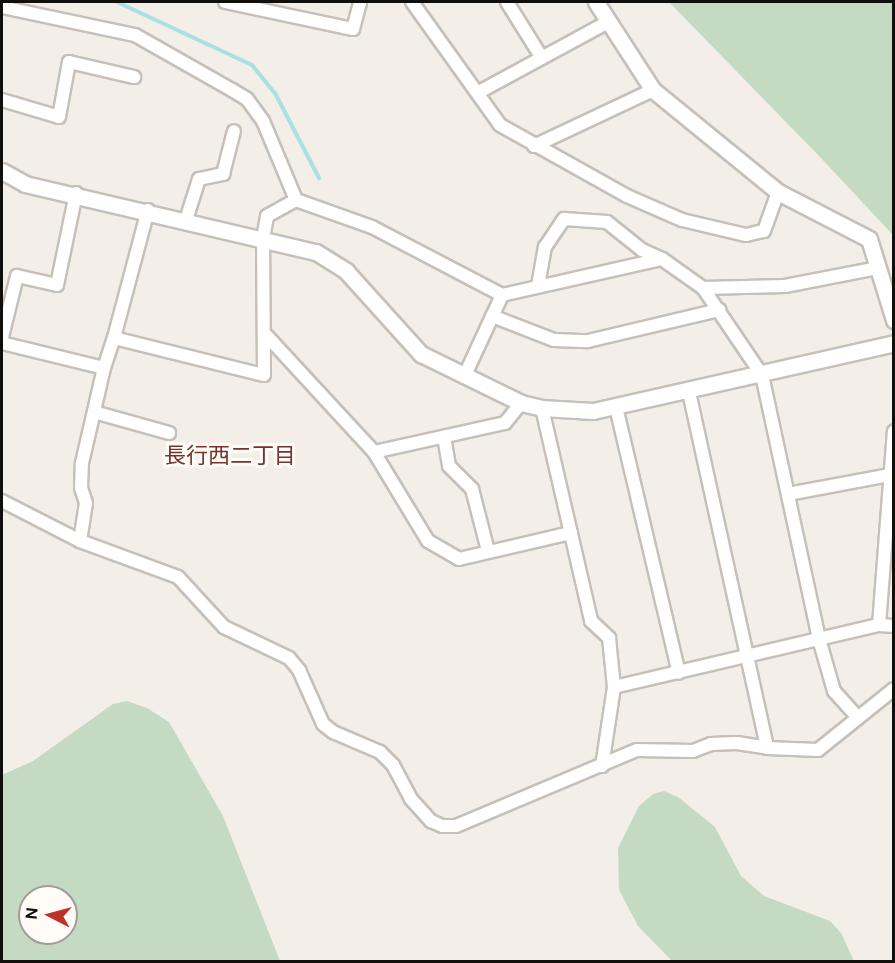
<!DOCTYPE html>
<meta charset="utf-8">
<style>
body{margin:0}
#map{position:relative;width:895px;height:963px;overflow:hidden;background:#f3eee7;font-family:"DM Sans","Noto Sans JP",sans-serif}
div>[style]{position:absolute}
.green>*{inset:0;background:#c5dac3}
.stream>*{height:4px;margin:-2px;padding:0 2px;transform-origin:2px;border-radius:2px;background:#a8e0e4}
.roads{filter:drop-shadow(2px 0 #c5c0ba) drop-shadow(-2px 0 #c5c0ba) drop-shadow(0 2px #c5c0ba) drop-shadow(0 -2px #c5c0ba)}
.minor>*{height:12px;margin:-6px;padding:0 6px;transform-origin:6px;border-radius:6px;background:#fff}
.tertiary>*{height:15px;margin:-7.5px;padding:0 7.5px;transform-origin:7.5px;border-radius:7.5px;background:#fff}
span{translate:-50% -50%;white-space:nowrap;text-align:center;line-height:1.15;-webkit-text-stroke:6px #fffcf8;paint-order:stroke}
.neighbourhood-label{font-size:22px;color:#78322b}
.frame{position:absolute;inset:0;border:3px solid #110f0d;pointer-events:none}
.north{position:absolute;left:18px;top:885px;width:60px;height:60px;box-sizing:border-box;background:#fffcf8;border:2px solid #a09d9a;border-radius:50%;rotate:276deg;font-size:16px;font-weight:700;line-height:24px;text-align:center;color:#110f0d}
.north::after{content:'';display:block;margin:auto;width:21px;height:27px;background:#be3029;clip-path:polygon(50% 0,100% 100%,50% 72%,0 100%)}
</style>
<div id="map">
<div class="green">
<div style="clip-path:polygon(669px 2px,893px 2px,893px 235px,820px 157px)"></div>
<div style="clip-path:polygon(evenodd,127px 701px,147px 708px,169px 722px,223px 816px,280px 961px,2px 961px,2px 775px,33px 761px,113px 704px,127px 701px,30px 897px,66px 897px,66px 933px,30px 933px,30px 897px)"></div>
<div style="clip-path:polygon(664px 791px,678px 797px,715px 827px,741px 876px,764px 896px,830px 921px,841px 933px,854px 961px,672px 961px,638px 926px,619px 890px,618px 848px,639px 806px,653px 794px)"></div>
</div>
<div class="stream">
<div style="left:117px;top:2px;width:149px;rotate:25deg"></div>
<div style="left:252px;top:65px;width:36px;rotate:51deg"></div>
<div style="left:275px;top:93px;width:96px;rotate:62.6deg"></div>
</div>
<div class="roads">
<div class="minor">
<div style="left:225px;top:2px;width:131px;rotate:11.9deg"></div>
<div style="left:353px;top:29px;width:28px;rotate:-75deg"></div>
<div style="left:412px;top:2px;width:151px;rotate:54.4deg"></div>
<div style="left:500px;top:125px;width:145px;rotate:29.2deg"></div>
<div style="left:627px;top:196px;width:60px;rotate:23.6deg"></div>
<div style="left:682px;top:220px;width:66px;rotate:13.2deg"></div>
<div style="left:746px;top:235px;width:18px;rotate:-13deg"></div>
<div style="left:764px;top:231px;width:41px;rotate:-70.3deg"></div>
<div style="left:507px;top:2px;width:66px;rotate:58deg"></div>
<div style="left:2px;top:7px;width:136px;rotate:11.9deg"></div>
<div style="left:135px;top:35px;width:112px;rotate:29.6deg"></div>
<div style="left:232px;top:90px;width:17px;rotate:31deg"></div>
<div style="left:247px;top:99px;width:27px;rotate:54deg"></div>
<div style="left:263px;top:121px;width:86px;rotate:67.3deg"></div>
<div style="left:296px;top:200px;width:81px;rotate:19.6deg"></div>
<div style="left:372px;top:227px;width:147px;rotate:27.6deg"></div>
<div style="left:502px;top:295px;width:164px;rotate:-12.7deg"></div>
<div style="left:662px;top:259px;width:50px;rotate:35.3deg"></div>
<div style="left:703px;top:288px;width:105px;rotate:55.9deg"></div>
<div style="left:762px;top:375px;width:270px;rotate:77.8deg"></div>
<div style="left:819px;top:639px;width:54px;rotate:73.9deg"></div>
<div style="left:834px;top:691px;width:36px;rotate:48deg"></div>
<div style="left:479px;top:92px;width:147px;rotate:-28.5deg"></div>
<div style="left:2px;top:100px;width:59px;rotate:16.6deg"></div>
<div style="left:59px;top:117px;width:56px;rotate:-79.7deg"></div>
<div style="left:69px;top:62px;width:67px;rotate:13deg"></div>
<div style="left:534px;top:146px;width:132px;rotate:-25.2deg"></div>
<div style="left:148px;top:210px;width:132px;rotate:104.9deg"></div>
<div style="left:114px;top:338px;width:154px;rotate:13.9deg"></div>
<div style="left:264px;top:375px;width:136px;rotate:-90.4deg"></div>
<div style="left:263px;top:239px;width:23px;rotate:-80deg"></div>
<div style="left:267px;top:216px;width:33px;rotate:-29deg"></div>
<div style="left:186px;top:220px;width:43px;rotate:-72.4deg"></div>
<div style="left:199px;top:179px;width:25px;rotate:-12deg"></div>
<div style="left:223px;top:174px;width:44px;rotate:-75.7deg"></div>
<div style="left:538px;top:286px;width:40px;rotate:-80deg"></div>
<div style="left:545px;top:247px;width:34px;rotate:-56deg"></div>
<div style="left:564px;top:219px;width:43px;rotate:4deg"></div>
<div style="left:607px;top:222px;width:45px;rotate:38.7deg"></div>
<div style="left:642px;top:250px;width:22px;rotate:24deg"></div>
<div style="left:703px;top:288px;width:82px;rotate:-1.4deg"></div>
<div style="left:785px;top:286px;width:95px;rotate:-11deg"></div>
<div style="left:492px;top:316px;width:66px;rotate:21.2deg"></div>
<div style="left:554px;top:340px;width:34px;rotate:2deg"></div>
<div style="left:588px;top:341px;width:135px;rotate:-13.3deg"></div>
<div style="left:267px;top:336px;width:158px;rotate:47.3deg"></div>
<div style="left:374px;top:452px;width:104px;rotate:58.8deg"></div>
<div style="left:428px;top:541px;width:36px;rotate:30deg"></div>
<div style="left:459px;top:559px;width:115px;rotate:-13.1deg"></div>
<div style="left:2px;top:337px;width:63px;rotate:-76.2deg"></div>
<div style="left:17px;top:276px;width:41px;rotate:12.7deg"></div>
<div style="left:57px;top:285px;width:94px;rotate:-78.3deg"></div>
<div style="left:2px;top:343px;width:105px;rotate:13.8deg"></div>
<div style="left:104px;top:368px;width:32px;rotate:-72deg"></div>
<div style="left:464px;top:377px;width:90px;rotate:-65.1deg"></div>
<div style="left:689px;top:392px;width:364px;rotate:77.6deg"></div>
<div style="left:767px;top:748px;width:51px;rotate:2.2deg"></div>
<div style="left:818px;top:750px;width:97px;rotate:-38.8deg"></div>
<div style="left:616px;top:407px;width:273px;rotate:76.7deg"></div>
<div style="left:542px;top:408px;width:219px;rotate:77deg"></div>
<div style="left:591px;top:621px;width:25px;rotate:43deg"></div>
<div style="left:609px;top:638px;width:49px;rotate:84.2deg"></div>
<div style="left:614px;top:687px;width:80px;rotate:98.6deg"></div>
<div style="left:94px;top:412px;width:78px;rotate:15.6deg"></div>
<div style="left:444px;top:437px;width:29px;rotate:80deg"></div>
<div style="left:449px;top:466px;width:33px;rotate:45deg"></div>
<div style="left:472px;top:489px;width:64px;rotate:75.5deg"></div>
<div style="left:374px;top:452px;width:134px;rotate:-12.5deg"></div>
<div style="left:505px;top:423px;width:26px;rotate:-51deg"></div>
<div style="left:788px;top:494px;width:104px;rotate:-10.6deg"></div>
<div style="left:2px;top:501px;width:88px;rotate:27.1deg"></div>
<div style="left:80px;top:541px;width:104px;rotate:20.2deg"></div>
<div style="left:178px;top:577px;width:68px;rotate:47.4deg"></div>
<div style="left:224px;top:627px;width:72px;rotate:25.5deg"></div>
<div style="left:289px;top:658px;width:16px;rotate:50deg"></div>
<div style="left:299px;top:670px;width:59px;rotate:66deg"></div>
<div style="left:323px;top:724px;width:13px;rotate:39deg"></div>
<div style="left:333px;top:732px;width:51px;rotate:23.1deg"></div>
<div style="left:380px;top:752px;width:18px;rotate:45deg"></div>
<div style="left:393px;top:765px;width:38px;rotate:62deg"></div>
<div style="left:411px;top:799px;width:30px;rotate:48deg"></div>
<div style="left:431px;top:821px;width:12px;rotate:24deg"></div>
<div style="left:442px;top:826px;width:14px"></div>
<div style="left:456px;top:826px;width:196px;rotate:-22.8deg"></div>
<div style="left:637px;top:750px;width:56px;rotate:1deg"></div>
<div style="left:693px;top:751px;width:19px;rotate:-21deg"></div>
<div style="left:711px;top:744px;width:26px;rotate:-2deg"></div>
<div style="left:737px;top:743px;width:30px;rotate:9deg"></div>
<div style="left:80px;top:541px;width:38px;rotate:-81deg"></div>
<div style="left:86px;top:503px;width:16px;rotate:-108deg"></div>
<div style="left:81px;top:488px;width:25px;rotate:-88deg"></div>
<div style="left:82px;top:463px;width:98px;rotate:-77deg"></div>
<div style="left:879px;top:625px;width:194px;rotate:-85.6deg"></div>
<div style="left:614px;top:687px;width:272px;rotate:-13.2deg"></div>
<div style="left:879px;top:625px;width:15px;rotate:4deg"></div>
</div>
<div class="tertiary">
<div style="left:596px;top:2px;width:105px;rotate:57.1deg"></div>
<div style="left:653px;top:90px;width:161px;rotate:39.2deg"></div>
<div style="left:778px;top:192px;width:102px;rotate:27.3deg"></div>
<div style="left:869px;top:239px;width:85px;rotate:72.8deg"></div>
<div style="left:2px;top:171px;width:26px;rotate:29deg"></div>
<div style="left:25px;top:184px;width:299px;rotate:13.2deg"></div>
<div style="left:316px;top:252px;width:36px;rotate:32deg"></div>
<div style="left:346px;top:271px;width:112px;rotate:47.9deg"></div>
<div style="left:421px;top:354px;width:111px;rotate:26.1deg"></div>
<div style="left:521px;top:403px;width:22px;rotate:13deg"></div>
<div style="left:542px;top:408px;width:51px;rotate:3.4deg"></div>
<div style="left:593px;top:411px;width:309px;rotate:-12.7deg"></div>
</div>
</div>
<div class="neighbourhood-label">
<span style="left:230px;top:456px">長行西二丁目</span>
</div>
<div class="frame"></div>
<div class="north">N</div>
</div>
